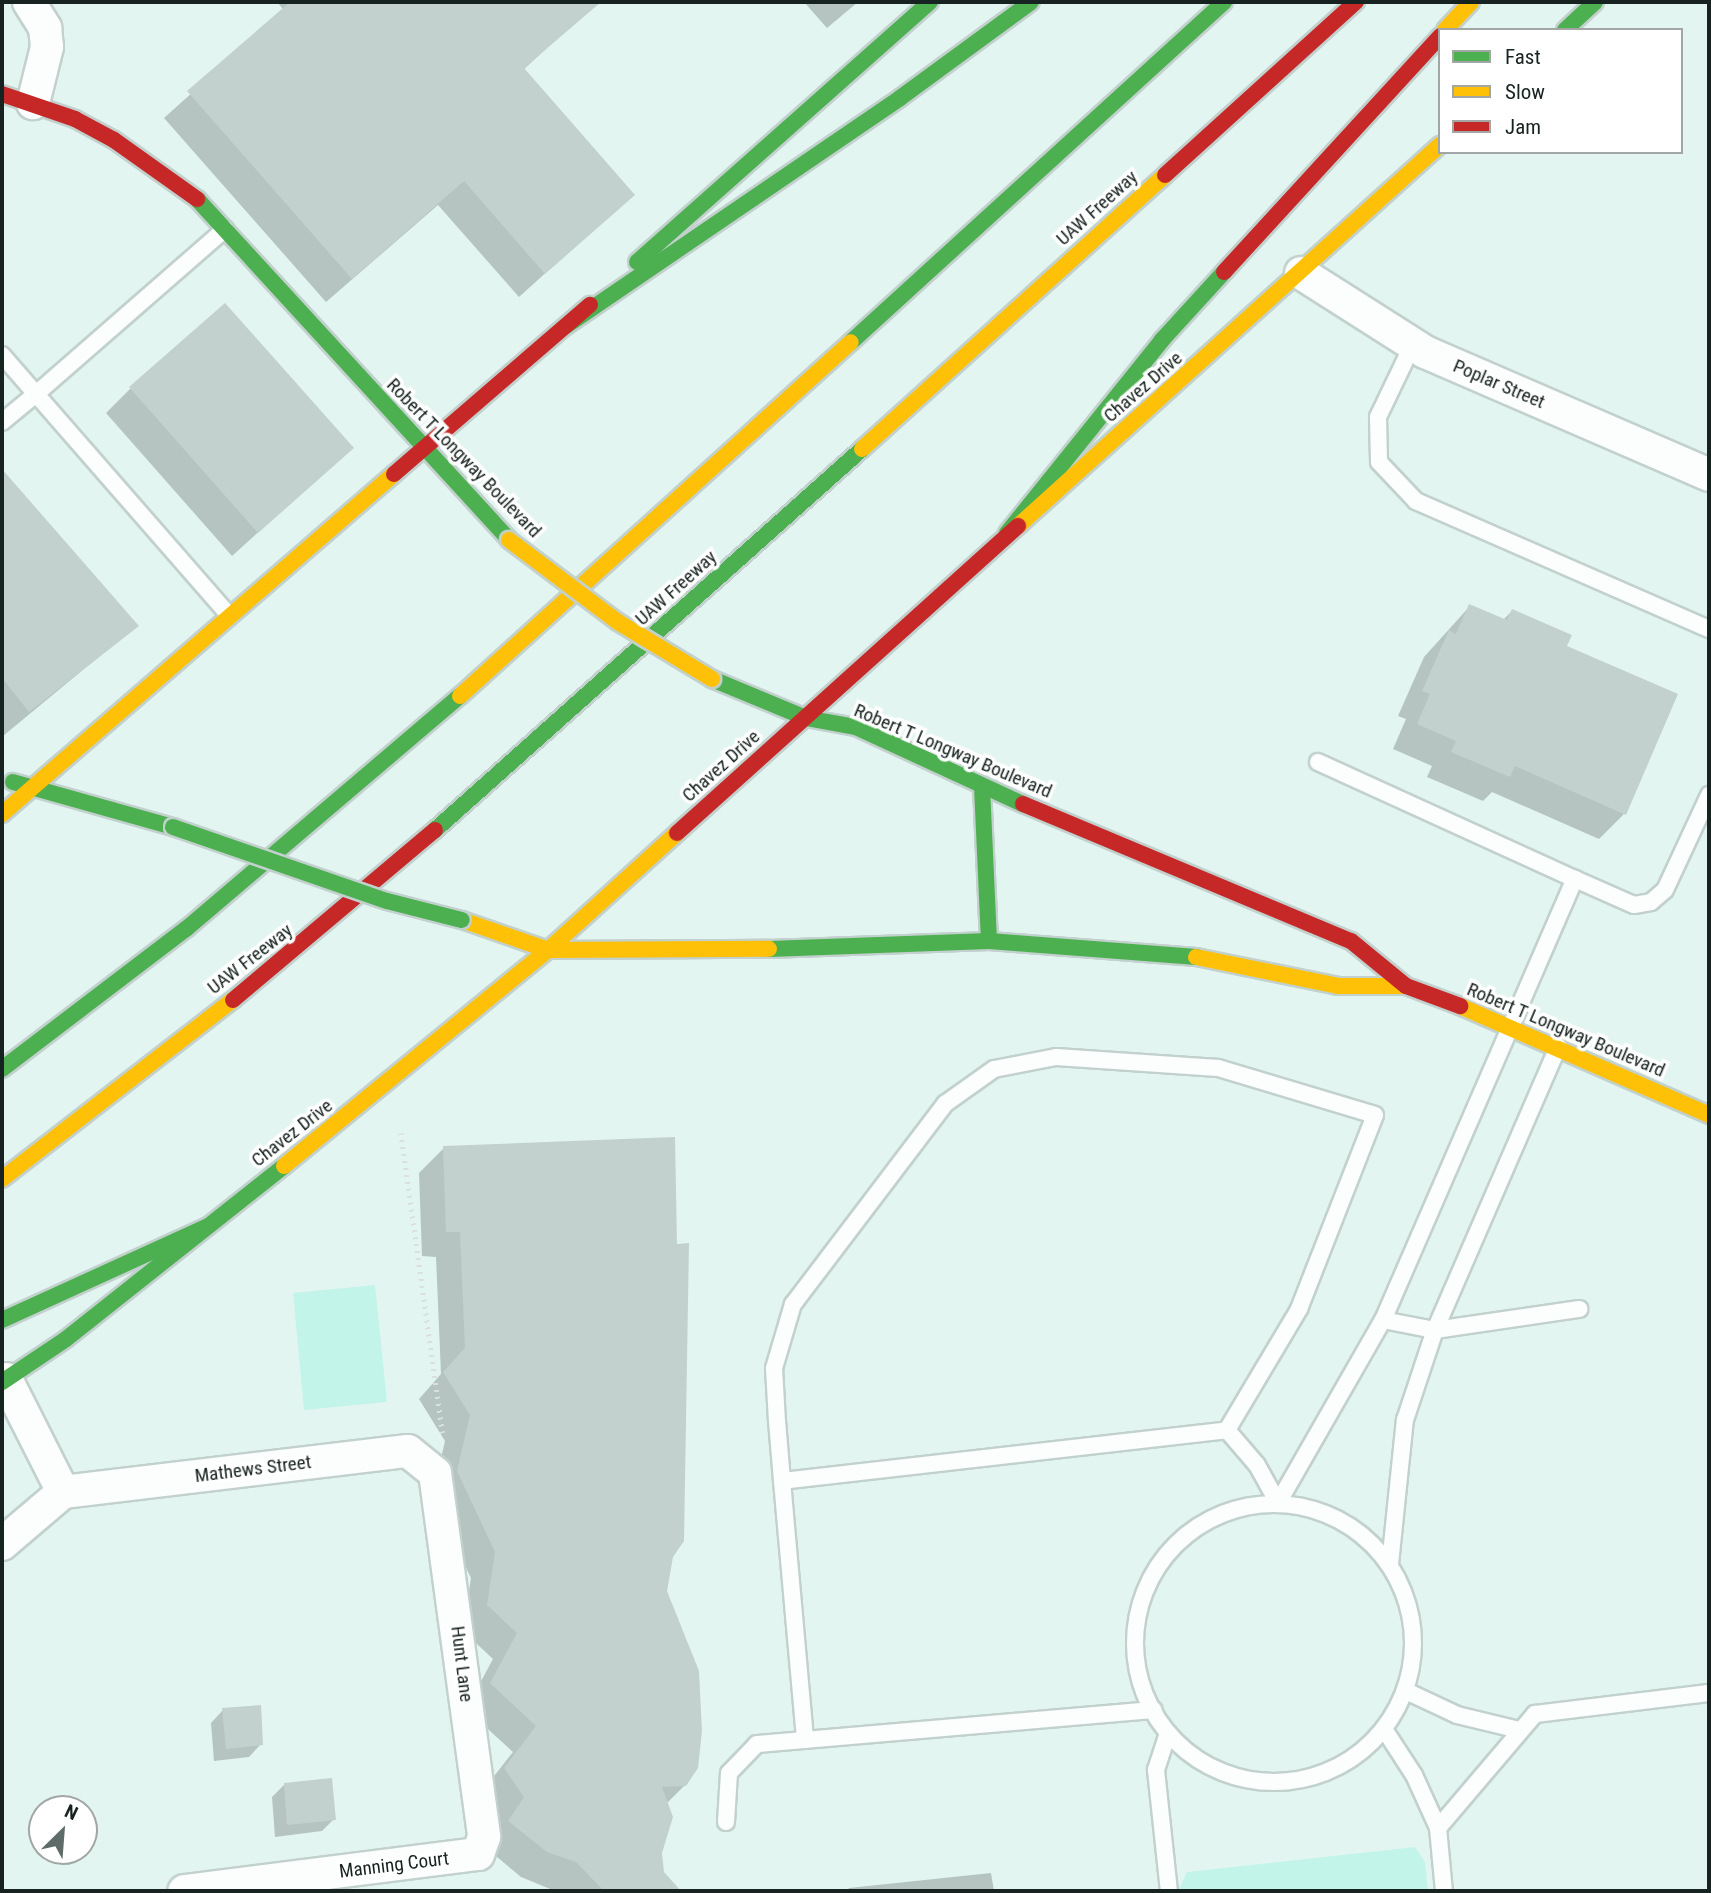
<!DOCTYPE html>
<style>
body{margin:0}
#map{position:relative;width:1711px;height:1893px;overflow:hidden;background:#e3f5f1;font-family:"Roboto Condensed",sans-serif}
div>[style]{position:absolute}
.green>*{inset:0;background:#c3f4e9}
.shadow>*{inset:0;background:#0003}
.building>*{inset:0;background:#c3d1ce}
.path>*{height:4.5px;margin-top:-2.25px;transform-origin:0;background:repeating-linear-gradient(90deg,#dae0de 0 2px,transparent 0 7px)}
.roads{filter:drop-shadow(2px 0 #c2d1cd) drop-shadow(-2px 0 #c2d1cd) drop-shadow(0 2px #c2d1cd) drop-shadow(0 -2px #c2d1cd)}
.lane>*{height:16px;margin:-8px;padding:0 8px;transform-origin:8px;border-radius:8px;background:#fbfefd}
.lane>.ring{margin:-8px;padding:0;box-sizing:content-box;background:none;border:16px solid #fbfefd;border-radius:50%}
.street>*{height:32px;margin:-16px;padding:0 16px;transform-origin:16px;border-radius:16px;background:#fbfefd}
.fast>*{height:16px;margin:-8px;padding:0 8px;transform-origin:8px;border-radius:8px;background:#4caf50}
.slow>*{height:16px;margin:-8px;padding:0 8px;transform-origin:8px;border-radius:8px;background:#ffc107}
.jam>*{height:16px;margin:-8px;padding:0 8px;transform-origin:8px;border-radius:8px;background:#c62828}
.bridges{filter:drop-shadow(2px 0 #c2d1cd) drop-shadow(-2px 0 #c2d1cd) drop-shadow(0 2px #c2d1cd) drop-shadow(0 -2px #c2d1cd)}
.fast-bridge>*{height:16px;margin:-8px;padding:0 8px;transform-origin:8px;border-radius:8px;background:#4caf50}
.slow-bridge>*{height:16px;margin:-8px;padding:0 8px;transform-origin:8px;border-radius:8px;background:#ffc107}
span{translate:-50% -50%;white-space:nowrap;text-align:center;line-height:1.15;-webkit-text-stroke:7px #fff;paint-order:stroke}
.street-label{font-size:19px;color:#172320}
.frame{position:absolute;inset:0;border:4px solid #172320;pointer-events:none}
.legend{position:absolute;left:1438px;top:28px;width:245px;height:126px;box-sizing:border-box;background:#fff;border:2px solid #a2a7a6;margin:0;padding:9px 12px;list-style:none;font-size:21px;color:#172320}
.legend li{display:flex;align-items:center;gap:14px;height:35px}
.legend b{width:35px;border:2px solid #a2a7a6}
.north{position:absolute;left:28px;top:1795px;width:70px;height:70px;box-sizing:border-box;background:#fff;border:2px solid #a2a7a6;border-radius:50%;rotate:25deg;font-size:19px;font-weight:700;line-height:28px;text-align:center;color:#172320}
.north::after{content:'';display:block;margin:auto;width:24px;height:32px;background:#5e6c69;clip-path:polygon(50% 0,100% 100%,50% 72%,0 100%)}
</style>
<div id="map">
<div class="green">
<div style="clip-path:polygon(375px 1285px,387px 1402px,304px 1410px,293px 1293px)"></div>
<div style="clip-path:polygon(1415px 1847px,1425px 1862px,1428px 1891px,1178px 1891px,1187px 1872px)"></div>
</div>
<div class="shadow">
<div style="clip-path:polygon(277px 2px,576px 2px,585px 13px,523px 70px,633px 194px,519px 297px,438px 205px,326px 302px,164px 118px,284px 10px)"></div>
<div style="clip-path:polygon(804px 2px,858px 2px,827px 28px)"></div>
<div style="clip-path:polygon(130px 389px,351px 448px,232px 556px,106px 413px)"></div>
<div style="clip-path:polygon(14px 485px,136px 626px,3px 736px,2px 495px)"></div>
<div style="clip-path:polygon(1470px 606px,1503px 620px,1512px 611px,1565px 647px,1624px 814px,1599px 839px,1492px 792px,1483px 801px,1427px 777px,1432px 766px,1393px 749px,1406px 719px,1398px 716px,1424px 657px)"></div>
<div style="clip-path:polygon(444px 1148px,671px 1556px,665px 1591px,685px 1785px,666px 1804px,661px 1853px,662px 1873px,679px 1891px,555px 1891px,521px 1877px,485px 1847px,500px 1823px,480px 1794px,513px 1752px,466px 1709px,493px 1659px,463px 1631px,471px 1578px,432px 1497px,445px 1441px,419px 1399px,441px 1374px,436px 1257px,422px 1256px,419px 1173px)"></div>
<div style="clip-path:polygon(223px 1710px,261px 1744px,249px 1757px,214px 1761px,211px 1723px)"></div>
<div style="clip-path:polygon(284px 1785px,334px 1819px,322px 1831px,275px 1837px,272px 1797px)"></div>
<div style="clip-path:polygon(991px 1873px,994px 1891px,846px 1891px,849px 1888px)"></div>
</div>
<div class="building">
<div style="clip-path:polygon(290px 2px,601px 2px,524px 68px,635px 195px,545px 274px,464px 181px,352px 279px,187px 91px)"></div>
<div style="clip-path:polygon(225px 303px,354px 448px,258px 533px,129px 387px)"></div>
<div style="clip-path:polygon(2px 469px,139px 626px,29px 712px,2px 678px)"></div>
<div style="clip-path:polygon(1469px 604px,1507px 620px,1512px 609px,1572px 635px,1567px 646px,1678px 694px,1626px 815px,1515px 766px,1510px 777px,1451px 752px,1456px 741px,1417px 724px,1430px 694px,1422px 691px,1449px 630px,1456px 634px)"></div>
<div style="clip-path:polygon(675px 1137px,677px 1244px,689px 1243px,684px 1541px,673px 1557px,667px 1591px,699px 1671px,702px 1731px,698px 1768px,686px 1786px,662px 1787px,673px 1817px,662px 1853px,664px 1872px,681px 1891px,604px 1891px,576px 1862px,547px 1852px,508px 1821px,524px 1797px,504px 1768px,536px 1726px,490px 1683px,517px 1633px,487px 1605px,495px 1552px,457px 1471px,470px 1415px,443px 1372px,465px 1348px,460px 1232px,446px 1232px,443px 1146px)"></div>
<div style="clip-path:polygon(261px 1705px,263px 1745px,226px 1749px,222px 1708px)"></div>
<div style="clip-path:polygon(332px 1778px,336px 1820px,287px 1825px,284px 1783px)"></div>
</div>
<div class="path">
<div style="left:401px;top:1133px;width:307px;rotate:82.1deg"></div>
</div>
<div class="roads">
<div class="lane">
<div style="left:1413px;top:344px;width:81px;rotate:115.6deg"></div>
<div style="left:1378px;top:417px;width:45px;rotate:88.7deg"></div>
<div style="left:1379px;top:462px;width:54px;rotate:46.5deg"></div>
<div style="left:1416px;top:501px;width:320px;rotate:23.6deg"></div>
<div style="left:2px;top:355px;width:52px;rotate:48.9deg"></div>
<div style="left:36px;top:394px;width:251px;rotate:-41.1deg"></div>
<div style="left:2px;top:422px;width:44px;rotate:-39.5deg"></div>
<div style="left:36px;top:394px;width:295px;rotate:48.9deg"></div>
<div style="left:1318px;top:762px;width:282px;rotate:24.5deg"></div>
<div style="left:1383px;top:1320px;width:53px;rotate:10.9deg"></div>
<div style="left:1435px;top:1330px;width:146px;rotate:-8.3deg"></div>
<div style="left:1227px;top:1430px;width:46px;rotate:49.4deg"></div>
<div style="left:1257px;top:1465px;width:43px;rotate:61.1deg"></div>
<div style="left:782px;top:1481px;width:448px;rotate:-6.5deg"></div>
<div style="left:1227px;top:1430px;width:141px;rotate:-59.2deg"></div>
<div style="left:1299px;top:1309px;width:208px;rotate:-68.6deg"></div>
<div style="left:1375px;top:1115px;width:164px;rotate:-163.3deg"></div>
<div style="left:1218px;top:1068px;width:162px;rotate:-176.1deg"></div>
<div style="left:1056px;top:1057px;width:63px;rotate:169deg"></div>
<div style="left:994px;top:1069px;width:60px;rotate:144.5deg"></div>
<div style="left:945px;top:1104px;width:251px;rotate:127.2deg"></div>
<div style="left:793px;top:1304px;width:67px;rotate:106.5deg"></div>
<div style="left:774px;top:1368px;width:53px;rotate:86.8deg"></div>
<div style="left:777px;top:1421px;width:60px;rotate:85.2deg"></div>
<div style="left:782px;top:1481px;width:260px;rotate:84.9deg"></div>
<div style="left:1278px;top:1503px;width:211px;rotate:-60.2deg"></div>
<div style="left:1383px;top:1320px;width:481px;rotate:-66.5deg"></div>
<div style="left:1575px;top:879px;width:64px;rotate:23.8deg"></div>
<div style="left:1634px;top:905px;width:17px;rotate:-10deg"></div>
<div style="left:1651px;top:902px;width:18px;rotate:-41deg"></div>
<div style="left:1665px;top:890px;width:105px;rotate:-65.1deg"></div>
<div class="ring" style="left:1135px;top:1504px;width:262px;height:262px"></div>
<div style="left:1390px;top:1564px;width:145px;rotate:-84.1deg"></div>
<div style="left:1405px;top:1420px;width:95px;rotate:-71.6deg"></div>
<div style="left:1435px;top:1330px;width:309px;rotate:-66.5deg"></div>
<div style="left:1406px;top:1691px;width:56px;rotate:25.2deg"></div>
<div style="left:1457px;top:1715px;width:64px;rotate:13.6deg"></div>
<div style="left:1384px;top:1729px;width:55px;rotate:56.9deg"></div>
<div style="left:1414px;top:1775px;width:58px;rotate:65.6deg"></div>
<div style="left:1438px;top:1828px;width:63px;rotate:84.6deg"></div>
<div style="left:1168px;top:1733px;width:39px;rotate:108deg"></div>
<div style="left:1156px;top:1770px;width:122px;rotate:83.9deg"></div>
<div style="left:726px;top:1822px;width:49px;rotate:-86.5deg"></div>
<div style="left:729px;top:1773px;width:40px;rotate:-46deg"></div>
<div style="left:757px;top:1744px;width:398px;rotate:-4.9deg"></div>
<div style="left:1438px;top:1828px;width:150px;rotate:-49.6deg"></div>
<div style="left:1535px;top:1714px;width:175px;rotate:-6.9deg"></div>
</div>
<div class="street">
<div style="left:29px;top:2px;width:31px;rotate:58deg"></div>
<div style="left:45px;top:28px;width:19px;rotate:84deg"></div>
<div style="left:47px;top:47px;width:58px;rotate:104deg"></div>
<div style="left:1301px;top:273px;width:147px;rotate:32.5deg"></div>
<div style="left:1425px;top:352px;width:309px;rotate:23.4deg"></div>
<div style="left:6px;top:1379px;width:127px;rotate:63.2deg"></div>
<div style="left:2px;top:1544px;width:80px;rotate:-40.4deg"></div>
<div style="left:63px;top:1492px;width:347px;rotate:-6.8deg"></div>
<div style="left:408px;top:1451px;width:35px;rotate:39deg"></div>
<div style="left:435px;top:1473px;width:367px;rotate:82.3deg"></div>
<div style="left:484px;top:1837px;width:18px;rotate:109deg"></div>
<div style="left:478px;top:1854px;width:296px;rotate:172.8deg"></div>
</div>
<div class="fast">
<div style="left:1565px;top:30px;width:41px;rotate:-43deg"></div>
<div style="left:197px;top:199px;width:462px;rotate:47.5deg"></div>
<div style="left:637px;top:262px;width:392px;rotate:-41.6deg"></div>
<div style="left:566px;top:326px;width:404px;rotate:-34.3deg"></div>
<div style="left:900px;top:98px;width:162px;rotate:-36.2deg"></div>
<div style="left:851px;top:342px;width:505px;rotate:-42.35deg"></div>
<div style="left:1007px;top:533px;width:248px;rotate:-51.2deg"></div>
<div style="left:1162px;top:340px;width:92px;rotate:-47.6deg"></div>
<div style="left:712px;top:679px;width:102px;rotate:22.5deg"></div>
<div style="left:806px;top:718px;width:51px;rotate:10.2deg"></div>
<div style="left:856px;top:727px;width:184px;rotate:24.8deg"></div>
<div style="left:13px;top:782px;width:166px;rotate:15.7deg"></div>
<div style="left:982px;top:787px;width:154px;rotate:87.4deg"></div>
<div style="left:435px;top:830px;width:572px;rotate:-41.74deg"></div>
<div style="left:769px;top:949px;width:220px;rotate:-2.1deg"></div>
<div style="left:989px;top:941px;width:208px;rotate:4.4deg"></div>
<div style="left:2px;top:1069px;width:231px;rotate:-37.3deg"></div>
<div style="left:186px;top:929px;width:360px;rotate:-40.4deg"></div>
<div style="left:2px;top:1320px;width:226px;rotate:-24.5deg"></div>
<div style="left:2px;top:1382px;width:77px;rotate:-33.9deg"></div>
<div style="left:66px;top:1339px;width:278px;rotate:-38.4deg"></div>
</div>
<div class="slow">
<div style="left:1445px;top:30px;width:38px;rotate:-47deg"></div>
<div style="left:862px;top:449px;width:409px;rotate:-42.1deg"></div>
<div style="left:1018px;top:526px;width:569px;rotate:-42.08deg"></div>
<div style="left:460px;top:696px;width:527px;rotate:-42.16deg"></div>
<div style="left:2px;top:814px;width:519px;rotate:-40.94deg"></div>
<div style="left:462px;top:920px;width:91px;rotate:19.2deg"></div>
<div style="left:548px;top:950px;width:221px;rotate:-0.3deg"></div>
<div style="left:1196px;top:957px;width:145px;rotate:11.5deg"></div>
<div style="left:1338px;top:986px;width:68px"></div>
<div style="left:1460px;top:1006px;width:272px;rotate:23.6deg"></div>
<div style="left:284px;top:1166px;width:341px;rotate:-39.3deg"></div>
<div style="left:548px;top:950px;width:174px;rotate:-42.2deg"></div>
<div style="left:2px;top:1179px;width:292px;rotate:-37.8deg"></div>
</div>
<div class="jam">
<div style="left:2px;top:94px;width:77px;rotate:18.9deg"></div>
<div style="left:75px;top:119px;width:44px;rotate:28.3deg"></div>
<div style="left:114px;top:140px;width:102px;rotate:35.4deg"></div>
<div style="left:1165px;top:175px;width:258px;rotate:-42.2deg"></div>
<div style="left:1224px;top:272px;width:320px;rotate:-47.5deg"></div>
<div style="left:394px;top:474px;width:259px;rotate:-40.8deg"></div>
<div style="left:1023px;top:804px;width:355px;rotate:22.7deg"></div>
<div style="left:1351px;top:941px;width:71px;rotate:39.3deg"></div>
<div style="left:1406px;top:986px;width:58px;rotate:20.3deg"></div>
<div style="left:677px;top:833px;width:459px;rotate:-42deg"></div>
<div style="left:233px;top:1000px;width:264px;rotate:-40.1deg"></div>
</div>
</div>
<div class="bridges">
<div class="fast-bridge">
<div style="left:173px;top:827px;width:226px;rotate:19.1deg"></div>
<div style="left:387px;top:901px;width:77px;rotate:14.2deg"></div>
</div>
<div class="slow-bridge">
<div style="left:509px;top:540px;width:136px;rotate:37deg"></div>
<div style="left:618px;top:622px;width:110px;rotate:31.2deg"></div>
</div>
</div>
<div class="street-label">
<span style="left:1097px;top:208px;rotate:-42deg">UAW Freeway</span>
<span style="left:1499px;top:384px;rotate:23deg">Poplar Street</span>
<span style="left:1143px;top:387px;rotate:-41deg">Chavez Drive</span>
<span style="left:464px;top:458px;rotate:46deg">Robert T Longway Boulevard</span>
<span style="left:676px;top:588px;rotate:-42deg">UAW Freeway</span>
<span style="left:953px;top:751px;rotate:23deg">Robert T Longway Boulevard</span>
<span style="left:721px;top:766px;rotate:-42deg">Chavez Drive</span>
<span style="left:250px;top:959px;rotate:-38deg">UAW Freeway</span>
<span style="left:1566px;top:1030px;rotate:23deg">Robert T Longway Boulevard</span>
<span style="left:292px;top:1133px;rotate:-38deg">Chavez Drive</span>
<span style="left:253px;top:1469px;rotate:-7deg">Mathews Street</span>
<span style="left:462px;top:1664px;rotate:83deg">Hunt Lane</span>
<span style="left:394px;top:1865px;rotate:-7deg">Manning Court</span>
</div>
<div class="frame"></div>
<ul class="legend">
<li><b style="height:9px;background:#4caf50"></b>Fast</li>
<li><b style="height:9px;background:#ffc107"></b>Slow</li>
<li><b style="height:9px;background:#c62828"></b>Jam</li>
</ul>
<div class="north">N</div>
</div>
